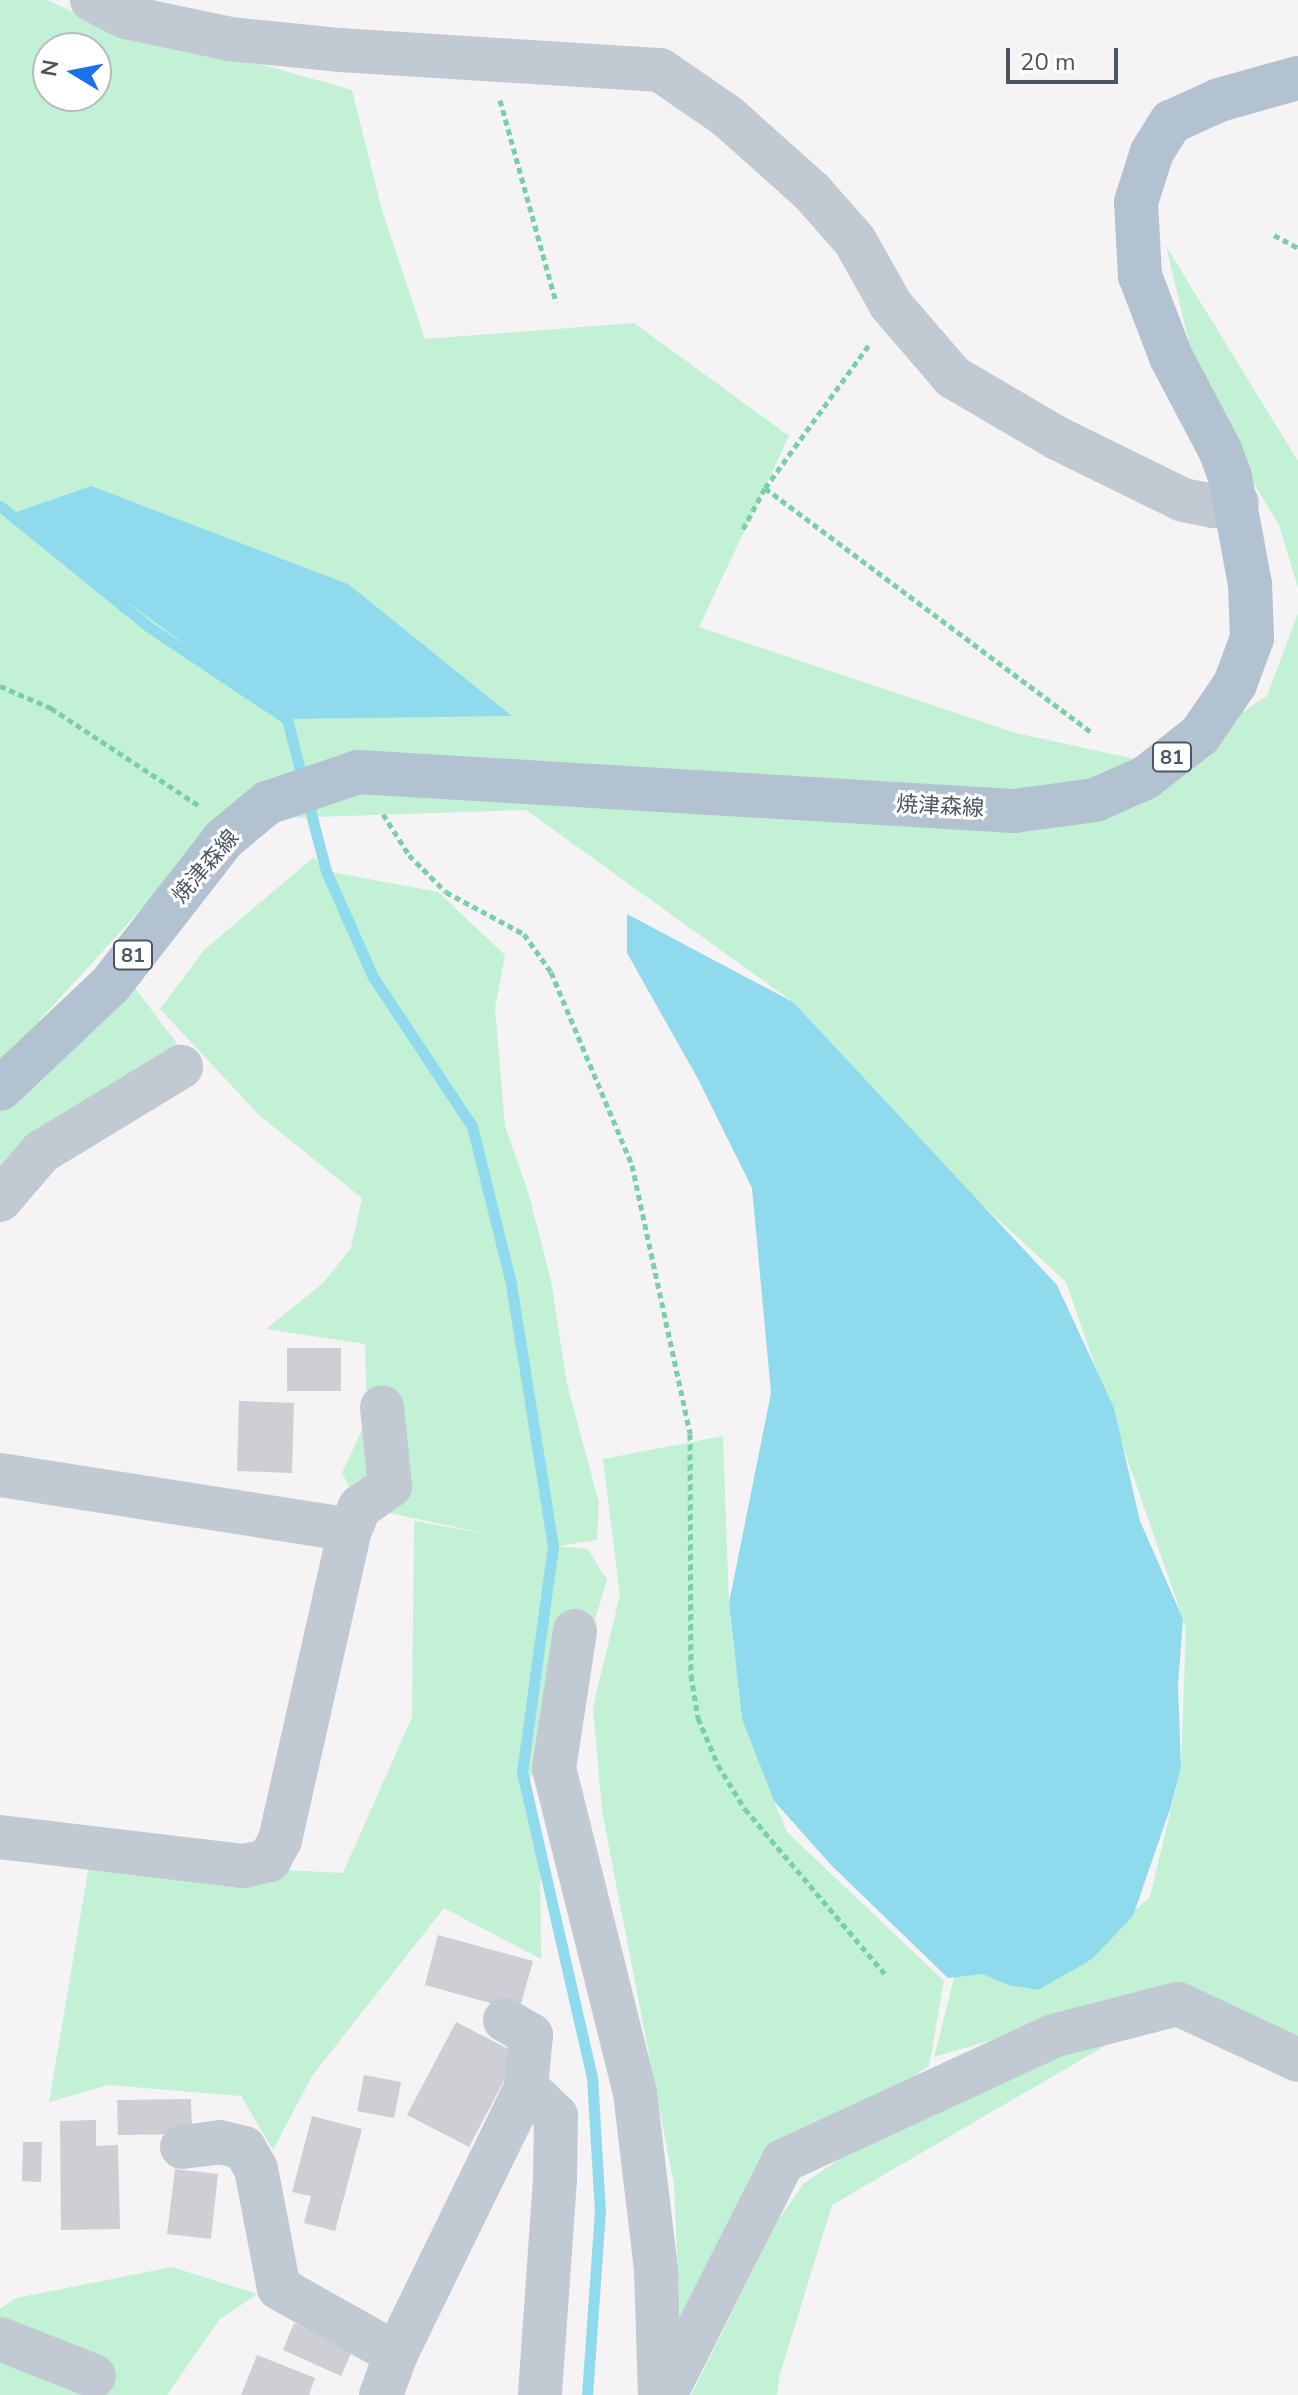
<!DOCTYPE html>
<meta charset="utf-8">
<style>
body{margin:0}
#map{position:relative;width:1298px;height:2395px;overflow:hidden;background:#f5f3f3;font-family:"Nunito Sans","Noto Sans JP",sans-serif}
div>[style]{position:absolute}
.green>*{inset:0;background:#c3f1d5}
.water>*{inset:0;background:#90daee}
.stream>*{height:11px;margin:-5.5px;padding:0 5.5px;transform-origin:5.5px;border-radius:5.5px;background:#90daee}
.building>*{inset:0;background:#cdcfd5}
.path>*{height:5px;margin-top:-2.5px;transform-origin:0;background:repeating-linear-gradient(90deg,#7ad0a6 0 6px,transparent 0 10px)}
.minor>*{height:44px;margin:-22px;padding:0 22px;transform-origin:22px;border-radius:22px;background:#c1cad2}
.major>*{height:44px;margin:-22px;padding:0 22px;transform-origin:22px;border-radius:22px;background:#b3c2d1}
span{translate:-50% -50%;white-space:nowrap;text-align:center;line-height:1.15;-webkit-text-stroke:6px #fff;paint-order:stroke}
.shield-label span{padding:2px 6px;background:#fff;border:2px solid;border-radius:6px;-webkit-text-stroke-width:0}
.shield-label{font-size:20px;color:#4a5661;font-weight:700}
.street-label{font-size:22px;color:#4a5661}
.north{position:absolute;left:32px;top:32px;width:80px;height:80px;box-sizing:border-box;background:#fff;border:2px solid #b7bbc0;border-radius:50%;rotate:280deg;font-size:22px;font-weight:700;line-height:32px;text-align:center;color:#4a5661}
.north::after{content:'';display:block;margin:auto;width:28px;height:36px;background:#1a73e8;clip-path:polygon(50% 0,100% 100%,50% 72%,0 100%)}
.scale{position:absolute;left:1006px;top:48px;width:112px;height:36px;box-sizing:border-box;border:4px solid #4a5661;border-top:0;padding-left:10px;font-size:24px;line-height:28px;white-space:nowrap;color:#4a5661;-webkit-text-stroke:6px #fff;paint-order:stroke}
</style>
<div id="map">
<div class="green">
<div style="clip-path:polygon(evenodd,0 0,47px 0,131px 38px,239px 58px,352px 90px,382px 210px,425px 339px,634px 323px,789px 436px,699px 627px,1016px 733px,1162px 765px,1267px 696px,1298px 613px,1298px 2062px,1165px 1989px,934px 2057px,956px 1970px,1053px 1982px,1150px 1897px,1181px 1767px,1186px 1628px,1066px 1282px,951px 1176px,793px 1002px,526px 810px,222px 820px,0 1064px,0 0,48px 48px,96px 48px,96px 96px,48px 96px,48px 48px)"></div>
<div style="clip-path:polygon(1166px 246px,1298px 461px,1298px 588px,1279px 525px,1202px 397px)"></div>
<div style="clip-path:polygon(314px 857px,326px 871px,438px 892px,505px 955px,495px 1008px,505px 1126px,529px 1195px,551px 1281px,567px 1384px,599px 1503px,597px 1540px,558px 1546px,588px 1549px,607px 1580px,569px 1706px,527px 1785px,540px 1829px,541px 1959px,444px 1908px,312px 2076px,273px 2150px,241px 2096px,108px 2085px,49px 2102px,90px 1860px,343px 1873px,412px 1717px,414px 1521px,494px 1535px,360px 1507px,342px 1473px,367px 1419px,365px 1344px,266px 1329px,323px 1283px,351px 1248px,362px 1198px,260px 1116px,160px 1009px,205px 949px)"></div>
<div style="clip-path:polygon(135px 988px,188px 1058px,0 1199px,0 1112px)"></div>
<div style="clip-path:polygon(723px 1436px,729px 1603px,742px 1719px,774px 1801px,787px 1832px,944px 1981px,929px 2066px,783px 2161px,680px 2320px,674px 2184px,602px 1811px,593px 1707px,620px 1595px,603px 1459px)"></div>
<div style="clip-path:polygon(1170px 2008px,832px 2205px,780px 2374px,777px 2395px,691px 2395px,777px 2222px,803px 2184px,866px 2141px)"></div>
<div style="clip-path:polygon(172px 2267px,257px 2294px,219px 2320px,167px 2395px,0 2395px,0 2309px,16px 2298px)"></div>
</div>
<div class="water">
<div style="clip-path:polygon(91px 486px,348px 584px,512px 716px,287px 719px,8px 515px)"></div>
<div style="clip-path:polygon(627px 914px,793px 1002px,1057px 1285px,1114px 1408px,1140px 1521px,1183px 1619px,1178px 1685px,1181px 1767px,1171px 1806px,1133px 1916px,1092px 1959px,1038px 1990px,1008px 1985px,983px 1974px,948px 1978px,832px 1866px,774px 1801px,742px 1719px,729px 1603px,771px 1393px,752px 1188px,698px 1079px,627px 953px)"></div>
</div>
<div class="stream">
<div style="left:0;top:506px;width:192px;rotate:39.1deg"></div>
<div style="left:149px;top:627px;width:166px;rotate:33.7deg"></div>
<div style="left:287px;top:719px;width:65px;rotate:75.7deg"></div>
<div style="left:307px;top:798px;width:75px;rotate:75.4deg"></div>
<div style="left:326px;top:871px;width:116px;rotate:66.1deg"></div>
<div style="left:373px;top:977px;width:179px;rotate:56.4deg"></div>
<div style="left:472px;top:1126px;width:163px;rotate:76.1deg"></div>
<div style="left:511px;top:1284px;width:265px;rotate:80.9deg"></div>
<div style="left:553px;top:1546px;width:228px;rotate:97.8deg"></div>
<div style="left:522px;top:1772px;width:313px;rotate:77.1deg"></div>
<div style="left:592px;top:2077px;width:133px;rotate:86.6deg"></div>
<div style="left:600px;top:2210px;width:185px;rotate:94deg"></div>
</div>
<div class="building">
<div style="clip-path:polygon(287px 1348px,341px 1348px,341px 1391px,287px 1391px)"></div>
<div style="clip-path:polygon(239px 1401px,294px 1403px,292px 1473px,237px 1471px)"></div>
<div style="clip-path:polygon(438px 1935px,533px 1961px,519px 2011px,425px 1985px)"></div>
<div style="clip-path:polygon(456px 2022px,518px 2054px,469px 2147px,407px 2115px)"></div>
<div style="clip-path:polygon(364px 2075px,401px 2082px,394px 2118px,357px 2111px)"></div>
<div style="clip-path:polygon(191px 2099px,192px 2134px,118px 2135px,117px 2100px)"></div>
<div style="clip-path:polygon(312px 2116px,362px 2129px,335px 2231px,304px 2223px,311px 2196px,292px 2192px)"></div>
<div style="clip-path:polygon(96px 2120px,96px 2146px,118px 2145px,120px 2229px,61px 2230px,60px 2121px)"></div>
<div style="clip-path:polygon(23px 2142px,42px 2142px,41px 2182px,22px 2181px)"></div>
<div style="clip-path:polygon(175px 2169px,218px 2174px,211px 2239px,167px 2234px)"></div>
<div style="clip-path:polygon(294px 2323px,353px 2349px,341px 2376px,283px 2350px)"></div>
<div style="clip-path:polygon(257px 2355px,315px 2378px,309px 2395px,241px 2395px)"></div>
</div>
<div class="path">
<div style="left:500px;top:100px;width:210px;rotate:74.5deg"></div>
<div style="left:1274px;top:235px;width:27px;rotate:28deg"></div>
<div style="left:765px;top:488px;width:409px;rotate:36.8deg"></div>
<div style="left:743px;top:529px;width:47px;rotate:-61.8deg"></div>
<div style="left:765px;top:488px;width:180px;rotate:-54deg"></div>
<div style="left:0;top:686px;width:56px;rotate:23.3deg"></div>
<div style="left:51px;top:708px;width:180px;rotate:33.4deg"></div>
<div style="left:383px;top:814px;width:49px;rotate:57.6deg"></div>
<div style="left:409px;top:855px;width:52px;rotate:45deg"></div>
<div style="left:446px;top:892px;width:89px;rotate:28.3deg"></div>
<div style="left:524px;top:934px;width:47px;rotate:54.6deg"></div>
<div style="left:551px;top:972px;width:209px;rotate:67.2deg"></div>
<div style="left:632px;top:1165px;width:275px;rotate:77.8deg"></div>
<div style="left:690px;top:1434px;width:241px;rotate:89.8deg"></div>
<div style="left:691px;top:1675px;width:44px;rotate:80.8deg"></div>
<div style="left:698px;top:1718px;width:51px;rotate:66.9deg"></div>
<div style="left:718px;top:1765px;width:52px;rotate:58.5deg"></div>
<div style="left:745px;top:1809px;width:216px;rotate:49.7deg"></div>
</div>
<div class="minor">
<div style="left:92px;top:0;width:38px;rotate:27deg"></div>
<div style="left:126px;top:17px;width:106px;rotate:11.9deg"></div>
<div style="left:230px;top:39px;width:111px;rotate:5.7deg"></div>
<div style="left:340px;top:50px;width:321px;rotate:3.6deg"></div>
<div style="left:660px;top:70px;width:81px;rotate:34.5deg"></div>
<div style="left:727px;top:116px;width:114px;rotate:41.8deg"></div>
<div style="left:812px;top:192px;width:65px;rotate:48.7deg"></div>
<div style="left:855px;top:241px;width:73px;rotate:60.6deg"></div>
<div style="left:891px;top:305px;width:95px;rotate:49.3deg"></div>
<div style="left:953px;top:377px;width:121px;rotate:30.4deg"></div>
<div style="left:1057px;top:438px;width:140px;rotate:26.2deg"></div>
<div style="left:1183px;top:500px;width:31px;rotate:11deg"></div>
<div style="left:1213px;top:506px;width:24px;rotate:-9deg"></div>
<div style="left:0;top:1200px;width:63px;rotate:-49.5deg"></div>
<div style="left:41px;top:1152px;width:164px;rotate:-31.3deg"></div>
<div style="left:0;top:1475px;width:354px;rotate:8.9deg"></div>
<div style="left:575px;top:1631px;width:139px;rotate:98.7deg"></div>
<div style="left:554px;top:1768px;width:335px;rotate:76deg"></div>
<div style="left:635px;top:2093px;width:177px;rotate:83.2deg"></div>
<div style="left:656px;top:2269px;width:126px;rotate:88.2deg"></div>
<div style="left:0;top:1837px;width:246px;rotate:6.8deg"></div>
<div style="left:244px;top:1866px;width:26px;rotate:-13deg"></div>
<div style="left:269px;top:1860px;width:23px;rotate:-61deg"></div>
<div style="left:280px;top:1840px;width:318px;rotate:-77.3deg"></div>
<div style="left:350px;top:1530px;width:25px;rotate:-67deg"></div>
<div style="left:360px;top:1507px;width:37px;rotate:-35deg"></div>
<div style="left:390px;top:1486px;width:79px;rotate:-95.8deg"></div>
<div style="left:526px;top:2087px;width:42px;rotate:44deg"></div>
<div style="left:556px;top:2116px;width:63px;rotate:90.9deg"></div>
<div style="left:555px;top:2179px;width:217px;rotate:94deg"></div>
<div style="left:182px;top:2147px;width:38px;rotate:-7deg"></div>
<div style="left:220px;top:2142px;width:25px;rotate:14deg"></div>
<div style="left:244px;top:2148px;width:24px;rotate:60deg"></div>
<div style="left:256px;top:2169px;width:121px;rotate:79.1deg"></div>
<div style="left:279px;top:2288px;width:134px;rotate:29.4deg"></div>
<div style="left:0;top:2339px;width:101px;rotate:21.5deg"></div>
<div style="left:381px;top:2395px;width:44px;rotate:-69.9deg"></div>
<div style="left:396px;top:2354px;width:297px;rotate:-64deg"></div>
<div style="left:526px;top:2087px;width:52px;rotate:-84.5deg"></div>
<div style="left:531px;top:2035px;width:30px;rotate:-150deg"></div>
<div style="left:665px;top:2395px;width:262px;rotate:-63.2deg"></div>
<div style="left:783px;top:2161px;width:298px;rotate:-24.8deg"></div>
<div style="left:1053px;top:2036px;width:129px;rotate:-14.4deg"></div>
<div style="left:1178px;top:2004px;width:132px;rotate:25deg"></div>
</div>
<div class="major">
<div style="left:0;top:1089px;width:153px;rotate:-43.4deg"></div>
<div style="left:111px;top:984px;width:184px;rotate:-52.1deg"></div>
<div style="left:224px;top:839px;width:56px;rotate:-39.9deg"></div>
<div style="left:267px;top:803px;width:96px;rotate:-18.8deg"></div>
<div style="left:358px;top:772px;width:657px;rotate:3.4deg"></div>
<div style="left:1014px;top:811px;width:82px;rotate:-7.7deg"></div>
<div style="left:1095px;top:800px;width:55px;rotate:-23.7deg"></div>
<div style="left:1145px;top:778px;width:70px;rotate:-38deg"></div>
<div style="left:1200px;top:735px;width:62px;rotate:-55.5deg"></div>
<div style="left:1235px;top:684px;width:49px;rotate:-69.7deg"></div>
<div style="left:1252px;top:638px;width:54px;rotate:-92.1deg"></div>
<div style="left:1250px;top:584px;width:109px;rotate:-100.6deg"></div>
<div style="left:1230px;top:477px;width:29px;rotate:-110deg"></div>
<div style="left:1220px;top:450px;width:105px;rotate:-117.8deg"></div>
<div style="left:1171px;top:357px;width:87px;rotate:-110.9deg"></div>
<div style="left:1140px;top:276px;width:74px;rotate:-93.1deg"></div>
<div style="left:1136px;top:202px;width:52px;rotate:-72.3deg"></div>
<div style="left:1152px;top:152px;width:36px;rotate:-58deg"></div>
<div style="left:1171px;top:122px;width:53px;rotate:-24.6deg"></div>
<div style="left:1219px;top:100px;width:82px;rotate:-15.6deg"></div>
</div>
<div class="shield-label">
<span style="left:1172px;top:757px">81</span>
<span style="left:133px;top:955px">81</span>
</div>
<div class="street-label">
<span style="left:940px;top:807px;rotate:3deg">焼津森線</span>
<span style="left:206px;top:867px;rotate:-49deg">焼津森線</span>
</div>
<div class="north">N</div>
<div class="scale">20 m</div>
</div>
